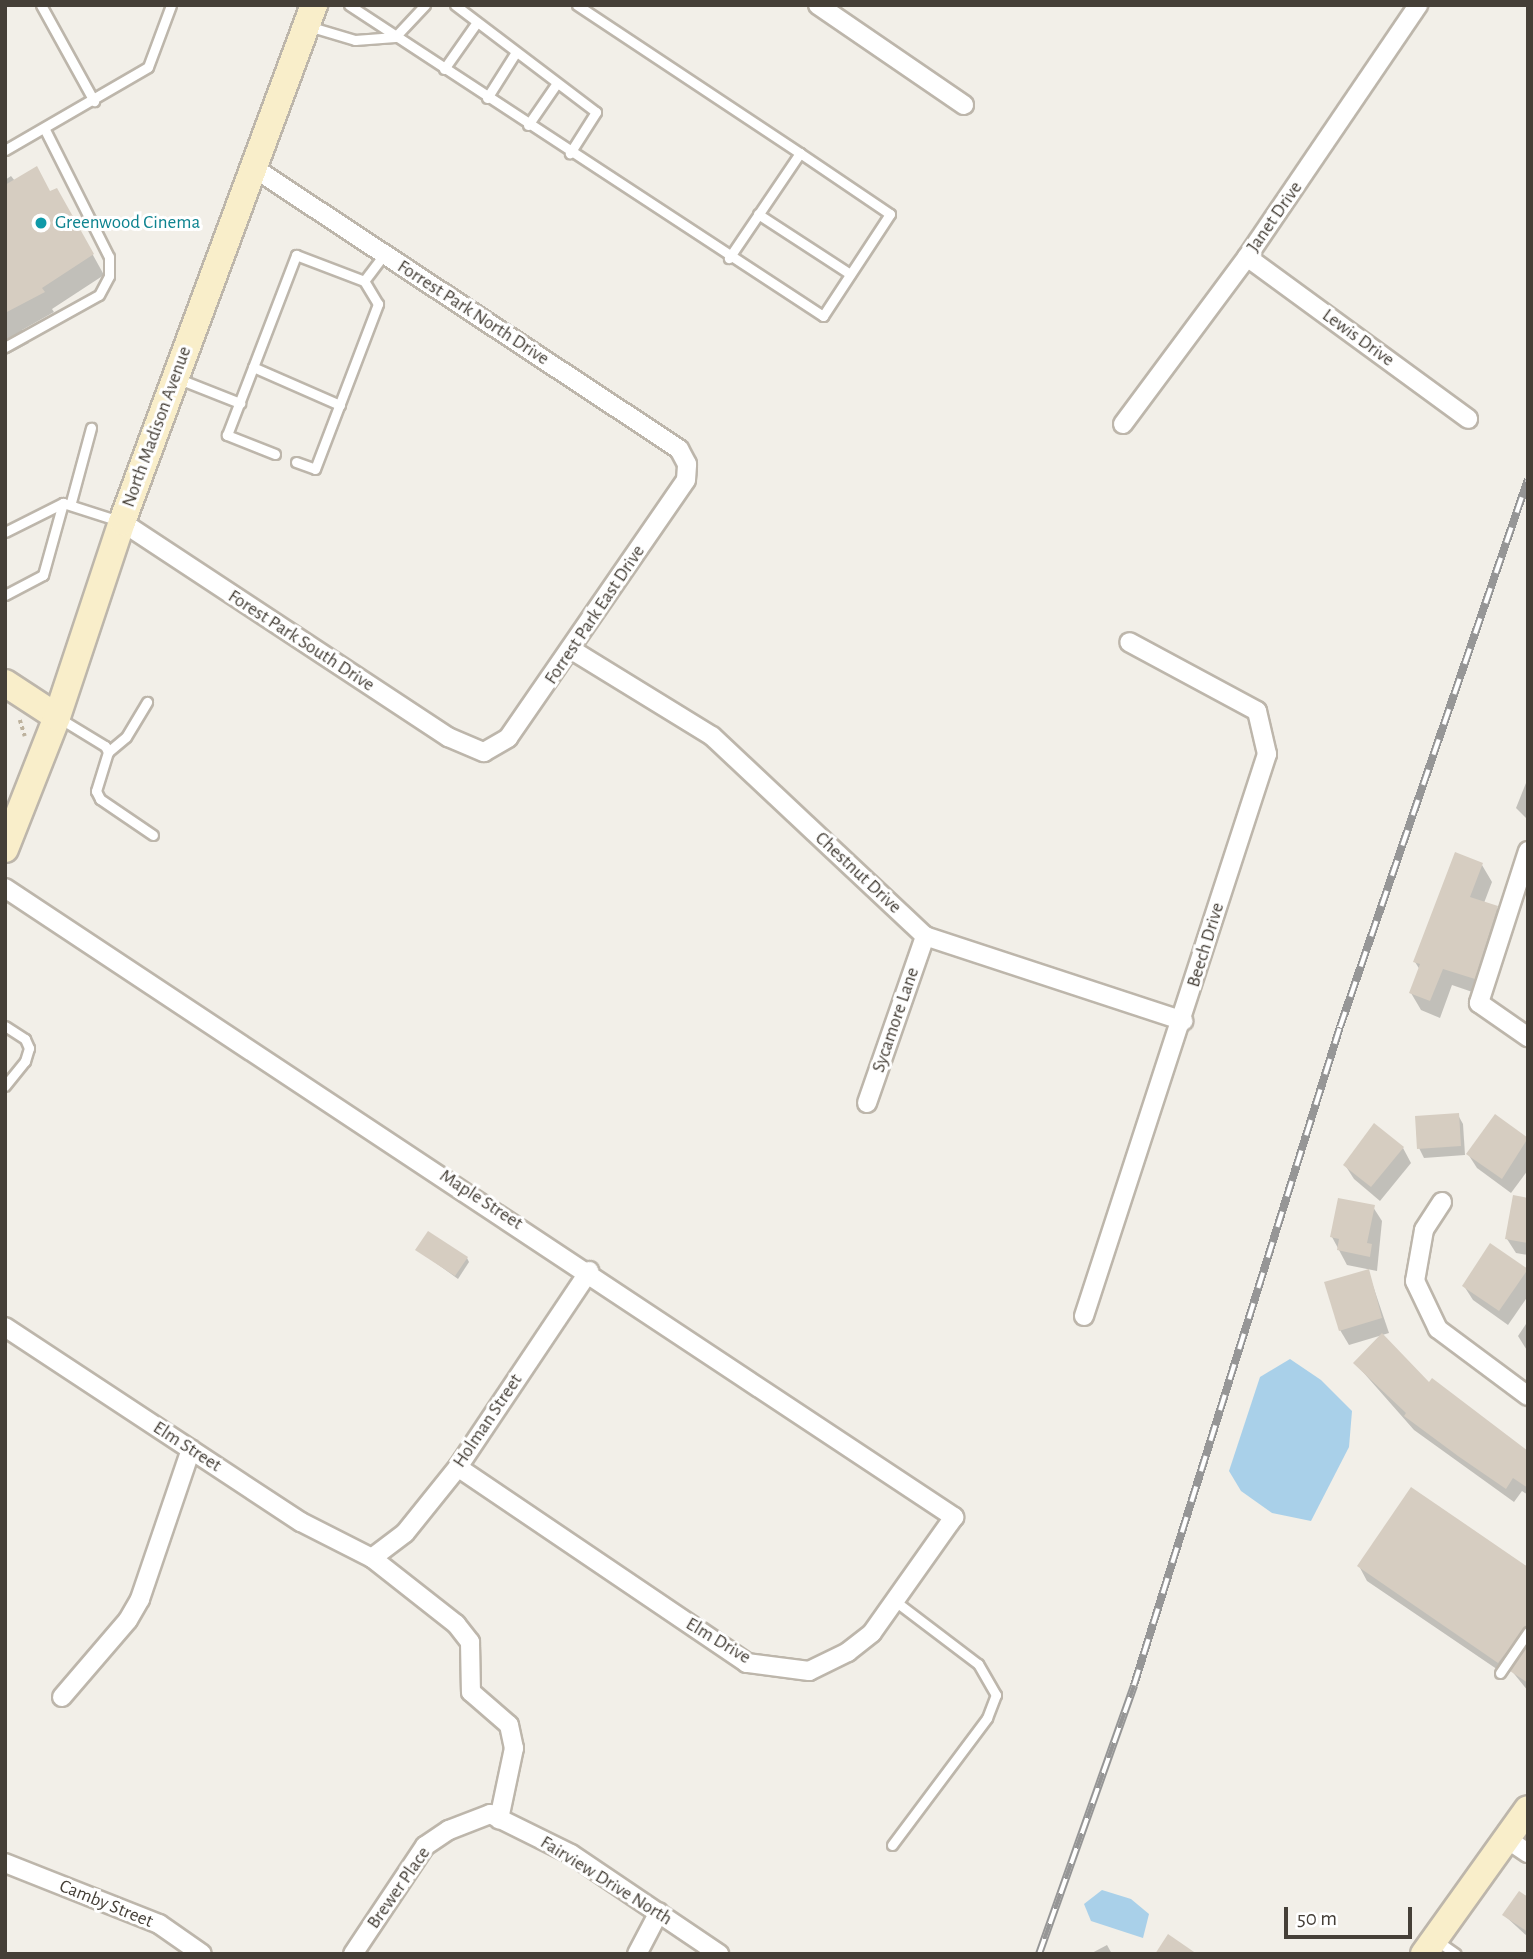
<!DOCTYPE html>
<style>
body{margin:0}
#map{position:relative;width:1533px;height:1959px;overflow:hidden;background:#f2efe8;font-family:"Alegreya Sans",sans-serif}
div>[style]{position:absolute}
.water>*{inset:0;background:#a9d0e9}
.shadow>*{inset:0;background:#0003}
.building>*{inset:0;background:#d6cdc1}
.path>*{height:3.5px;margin-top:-1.75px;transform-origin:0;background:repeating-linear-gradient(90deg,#bdb29e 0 3.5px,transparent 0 7px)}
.roads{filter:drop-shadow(2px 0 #bdb6ab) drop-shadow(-2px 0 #bdb6ab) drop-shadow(0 2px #bdb6ab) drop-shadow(0 -2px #bdb6ab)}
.lane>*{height:9px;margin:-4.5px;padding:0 4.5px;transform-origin:4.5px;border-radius:4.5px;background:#fff}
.street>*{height:18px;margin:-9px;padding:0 9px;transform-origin:9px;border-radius:9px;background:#fff}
.secondary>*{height:26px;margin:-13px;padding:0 13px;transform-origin:13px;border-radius:13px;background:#f9eeca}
.rail>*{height:8px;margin-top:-4px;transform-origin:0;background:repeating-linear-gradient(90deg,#fff 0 16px,#969696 0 32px);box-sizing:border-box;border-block:2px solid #969696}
.dots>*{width:19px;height:19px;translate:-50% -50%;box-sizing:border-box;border:4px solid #fff;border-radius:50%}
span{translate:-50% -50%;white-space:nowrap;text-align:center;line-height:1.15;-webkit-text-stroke:6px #fff;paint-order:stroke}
.street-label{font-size:19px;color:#453f37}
.culture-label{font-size:19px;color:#0d838f}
.left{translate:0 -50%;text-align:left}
.frame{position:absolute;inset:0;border:7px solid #453f37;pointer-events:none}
.scale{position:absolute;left:1284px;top:1907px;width:128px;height:32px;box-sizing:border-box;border:4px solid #453f37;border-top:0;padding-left:9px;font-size:21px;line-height:24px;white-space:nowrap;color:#453f37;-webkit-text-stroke:5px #fff;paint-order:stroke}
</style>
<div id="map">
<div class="water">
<div style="clip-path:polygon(1290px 1359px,1321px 1380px,1352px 1411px,1349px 1447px,1311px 1521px,1272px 1513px,1241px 1491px,1229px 1471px,1260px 1377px)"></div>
<div style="clip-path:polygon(1102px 1890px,1131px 1899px,1149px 1914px,1143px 1938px,1091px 1921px,1084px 1904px)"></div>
</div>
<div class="shadow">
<div style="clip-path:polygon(11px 176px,15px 181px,50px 193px,57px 190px,104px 275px,52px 309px,54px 312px,22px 330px,29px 343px,5px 356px,5px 180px)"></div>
<div style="clip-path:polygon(1528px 778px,1528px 820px,1516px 808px)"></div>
<div style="clip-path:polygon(1482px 865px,1492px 882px,1484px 903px,1497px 908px,1507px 925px,1484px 996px,1452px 985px,1440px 1018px,1421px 1010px,1411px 993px,1420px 970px,1415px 962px)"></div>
<div style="clip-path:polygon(1458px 1115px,1463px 1124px,1465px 1155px,1424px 1158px,1419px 1148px)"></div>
<div style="clip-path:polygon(1495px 1116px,1528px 1140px,1528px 1170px,1511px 1193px,1477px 1168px,1468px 1154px)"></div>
<div style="clip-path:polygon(1403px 1148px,1411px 1163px,1380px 1201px,1354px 1179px,1345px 1165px)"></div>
<div style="clip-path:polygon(1528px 1200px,1528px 1255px,1516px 1253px,1507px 1239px)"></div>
<div style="clip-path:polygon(1373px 1207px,1382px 1221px,1377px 1271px,1347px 1265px,1332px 1237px)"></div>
<div style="clip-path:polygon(418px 1250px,467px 1258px,469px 1262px,458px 1279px)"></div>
<div style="clip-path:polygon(1527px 1270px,1528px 1296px,1508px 1325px,1473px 1300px,1464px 1286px)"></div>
<div style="clip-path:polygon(1368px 1271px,1389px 1333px,1349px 1345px,1340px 1330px)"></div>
<div style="clip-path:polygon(1528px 1321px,1528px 1352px,1518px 1336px)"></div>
<div style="clip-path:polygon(1355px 1363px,1429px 1385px,1528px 1453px,1528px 1495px,1522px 1491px,1514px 1502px,1414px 1430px)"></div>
<div style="clip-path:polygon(1359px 1566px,1528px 1569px,1528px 1691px,1511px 1670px,1507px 1676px,1367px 1581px)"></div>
<div style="clip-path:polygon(1528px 1900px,1528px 1937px,1504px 1915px)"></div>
<div style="clip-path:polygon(1107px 1945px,1112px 1954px,1090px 1954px)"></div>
</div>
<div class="building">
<div style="clip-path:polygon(37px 166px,50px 191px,57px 188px,94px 254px,42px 288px,45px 292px,5px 313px,5px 185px)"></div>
<div style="clip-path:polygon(1455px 852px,1483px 863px,1470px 897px,1498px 906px,1475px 979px,1443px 969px,1430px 1001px,1409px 993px,1420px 964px,1413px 962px)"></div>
<div style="clip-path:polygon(1459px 1113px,1461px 1146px,1417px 1149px,1415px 1116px)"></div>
<div style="clip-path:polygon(1495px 1114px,1528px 1138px,1502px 1179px,1466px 1154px)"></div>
<div style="clip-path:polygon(1374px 1123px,1404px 1147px,1371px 1187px,1343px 1165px)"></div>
<div style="clip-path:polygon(1513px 1195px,1528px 1198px,1528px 1243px,1505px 1239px)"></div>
<div style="clip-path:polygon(1338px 1198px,1375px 1205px,1367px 1243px,1372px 1244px,1370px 1257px,1337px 1250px,1339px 1239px,1330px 1237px)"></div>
<div style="clip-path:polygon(428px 1231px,468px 1257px,455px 1276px,415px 1250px)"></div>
<div style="clip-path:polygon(1490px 1243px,1528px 1269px,1499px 1311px,1462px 1286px)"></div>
<div style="clip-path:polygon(1369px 1269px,1382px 1318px,1339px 1331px,1324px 1282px)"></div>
<div style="clip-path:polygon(1382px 1333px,1429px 1382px,1432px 1378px,1528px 1451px,1528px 1488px,1513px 1478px,1506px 1489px,1458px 1456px,1404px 1416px,1406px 1413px,1353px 1363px)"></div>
<div style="clip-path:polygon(1411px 1487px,1528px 1567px,1528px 1625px,1498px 1663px,1357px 1566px)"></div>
<div style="clip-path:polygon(1528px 1645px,1528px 1683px,1510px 1671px)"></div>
<div style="clip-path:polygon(1519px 1891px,1528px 1897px,1528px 1932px,1502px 1915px)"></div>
<div style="clip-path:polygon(1168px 1934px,1197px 1954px,1155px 1954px)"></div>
</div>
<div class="path">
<div style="left:20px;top:720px;width:17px;rotate:73deg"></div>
</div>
<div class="roads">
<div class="lane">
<div style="left:41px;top:5px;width:110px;rotate:61.1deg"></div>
<div style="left:349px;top:5px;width:567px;rotate:33.27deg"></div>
<div style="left:823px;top:316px;width:122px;rotate:-56.7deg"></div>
<div style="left:890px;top:214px;width:109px;rotate:-145.9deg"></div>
<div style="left:455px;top:5px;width:177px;rotate:37.2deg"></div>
<div style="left:596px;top:112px;width:49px;rotate:122.4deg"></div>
<div style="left:577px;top:5px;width:268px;rotate:33.6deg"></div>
<div style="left:800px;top:153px;width:127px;rotate:124.1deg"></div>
<div style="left:308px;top:26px;width:49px;rotate:16.6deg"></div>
<div style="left:355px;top:40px;width:40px;rotate:-4.3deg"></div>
<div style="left:395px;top:37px;width:44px;rotate:-46.8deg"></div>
<div style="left:444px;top:69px;width:57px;rotate:-54.9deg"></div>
<div style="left:487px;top:98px;width:54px;rotate:-57.8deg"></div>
<div style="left:528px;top:125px;width:51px;rotate:-55.4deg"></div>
<div style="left:5px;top:150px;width:165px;rotate:-30.1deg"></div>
<div style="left:148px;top:67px;width:66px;rotate:-69.6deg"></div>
<div style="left:758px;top:214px;width:110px;rotate:33.1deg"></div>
<div style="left:5px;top:347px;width:107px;rotate:-29deg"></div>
<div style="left:99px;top:295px;width:21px;rotate:-62deg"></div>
<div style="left:109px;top:276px;width:19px;rotate:-90deg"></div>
<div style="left:109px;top:257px;width:144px;rotate:-116.7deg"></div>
<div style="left:253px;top:367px;width:95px;rotate:23.6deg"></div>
<div style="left:179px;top:379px;width:66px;rotate:21.5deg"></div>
<div style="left:275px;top:454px;width:52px;rotate:-158.4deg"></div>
<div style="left:227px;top:435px;width:193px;rotate:-69deg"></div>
<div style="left:296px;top:255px;width:73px;rotate:20.9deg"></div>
<div style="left:364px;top:281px;width:34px;rotate:-53deg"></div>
<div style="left:296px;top:462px;width:20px;rotate:20deg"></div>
<div style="left:315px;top:469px;width:177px;rotate:-69.1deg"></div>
<div style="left:378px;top:304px;width:27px;rotate:-121deg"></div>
<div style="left:71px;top:502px;width:77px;rotate:-74.9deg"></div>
<div style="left:5px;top:532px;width:65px;rotate:-26.6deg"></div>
<div style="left:63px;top:503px;width:59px;rotate:17.8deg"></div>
<div style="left:5px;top:595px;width:43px;rotate:-27.8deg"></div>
<div style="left:43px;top:575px;width:75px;rotate:-74.5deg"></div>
<div style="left:59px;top:718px;width:54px;rotate:31.3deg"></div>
<div style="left:105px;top:746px;width:7px;rotate:63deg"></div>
<div style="left:108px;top:752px;width:41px;rotate:107.1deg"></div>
<div style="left:96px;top:791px;width:9px;rotate:63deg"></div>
<div style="left:100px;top:799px;width:64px;rotate:34.2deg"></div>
<div style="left:108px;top:752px;width:23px;rotate:-40deg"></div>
<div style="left:126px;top:737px;width:41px;rotate:-59deg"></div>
<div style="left:5px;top:1026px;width:24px;rotate:33deg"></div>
<div style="left:25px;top:1039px;width:10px;rotate:66deg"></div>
<div style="left:29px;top:1048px;width:14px;rotate:107deg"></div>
<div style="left:25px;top:1061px;width:32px;rotate:129deg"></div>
<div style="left:1500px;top:1673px;width:50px;rotate:-55.7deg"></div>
<div style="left:892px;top:1845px;width:159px;rotate:-53.2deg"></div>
<div style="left:987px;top:1718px;width:25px;rotate:-69deg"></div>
<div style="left:996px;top:1695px;width:36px;rotate:-120deg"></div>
<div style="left:978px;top:1664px;width:104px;rotate:-142.8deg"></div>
<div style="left:1436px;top:1940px;width:24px;rotate:35deg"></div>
</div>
<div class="street">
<div style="left:818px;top:5px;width:177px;rotate:34.4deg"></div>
<div style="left:1247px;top:257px;width:274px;rotate:36.2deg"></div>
<div style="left:1123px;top:424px;width:208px;rotate:-53.4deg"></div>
<div style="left:1247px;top:257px;width:305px;rotate:-55.8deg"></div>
<div style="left:122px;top:522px;width:391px;rotate:33.4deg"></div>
<div style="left:448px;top:737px;width:39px;rotate:23deg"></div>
<div style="left:484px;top:752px;width:28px;rotate:-30deg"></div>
<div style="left:508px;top:738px;width:313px;rotate:-55.4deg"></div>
<div style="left:686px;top:480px;width:16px;rotate:-86deg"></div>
<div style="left:687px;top:464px;width:17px;rotate:-118deg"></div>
<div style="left:679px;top:449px;width:509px;rotate:-146.53deg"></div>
<div style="left:572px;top:650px;width:164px;rotate:31.6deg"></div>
<div style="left:712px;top:736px;width:292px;rotate:43.2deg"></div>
<div style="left:925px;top:936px;width:272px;rotate:18.2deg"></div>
<div style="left:1528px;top:851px;width:160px;rotate:107.9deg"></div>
<div style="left:1479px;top:1003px;width:60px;rotate:34.8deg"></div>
<div style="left:5px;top:888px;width:1139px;rotate:33.54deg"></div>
<div style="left:954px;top:1517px;width:142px;rotate:125.3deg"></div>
<div style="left:872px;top:1633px;width:31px;rotate:142deg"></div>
<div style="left:848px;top:1652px;width:43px;rotate:154deg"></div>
<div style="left:809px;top:1671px;width:63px;rotate:-172.6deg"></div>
<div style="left:747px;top:1663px;width:349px;rotate:-145.9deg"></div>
<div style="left:867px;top:1103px;width:177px;rotate:-70.8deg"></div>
<div style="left:1442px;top:1202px;width:33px;rotate:123deg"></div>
<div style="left:1424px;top:1230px;width:52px;rotate:100deg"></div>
<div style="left:1415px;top:1281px;width:53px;rotate:64.4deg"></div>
<div style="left:1438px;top:1329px;width:112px;rotate:36.7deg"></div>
<div style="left:1084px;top:1316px;width:591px;rotate:-71.96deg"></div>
<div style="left:1267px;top:754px;width:44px;rotate:-103.1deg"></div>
<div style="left:1257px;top:711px;width:145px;rotate:-151.7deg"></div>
<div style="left:5px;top:1327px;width:354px;rotate:33.4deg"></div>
<div style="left:301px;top:1522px;width:80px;rotate:26.9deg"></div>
<div style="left:372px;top:1558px;width:107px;rotate:38.2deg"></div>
<div style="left:456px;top:1624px;width:23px;rotate:52deg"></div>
<div style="left:470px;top:1642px;width:50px;rotate:88.9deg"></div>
<div style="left:471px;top:1692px;width:50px;rotate:41deg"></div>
<div style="left:509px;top:1725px;width:24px;rotate:78deg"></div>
<div style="left:514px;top:1748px;width:73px;rotate:101.9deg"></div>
<div style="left:372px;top:1558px;width:41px;rotate:-37.1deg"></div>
<div style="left:405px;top:1533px;width:85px;rotate:-51.2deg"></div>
<div style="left:458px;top:1467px;width:236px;rotate:-56.2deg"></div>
<div style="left:62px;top:1697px;width:101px;rotate:-49.4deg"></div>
<div style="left:128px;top:1620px;width:24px;rotate:-60deg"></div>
<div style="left:140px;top:1599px;width:158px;rotate:-71.2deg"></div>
<div style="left:1507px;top:1839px;width:25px;rotate:34deg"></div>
<div style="left:5px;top:1863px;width:166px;rotate:21.6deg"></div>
<div style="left:159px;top:1924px;width:52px;rotate:34.9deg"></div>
<div style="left:353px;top:1954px;width:130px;rotate:-56.3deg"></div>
<div style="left:425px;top:1846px;width:29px;rotate:-34deg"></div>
<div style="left:449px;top:1830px;width:44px;rotate:-21.3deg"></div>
<div style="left:490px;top:1814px;width:90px;rotate:26.3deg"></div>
<div style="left:571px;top:1854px;width:179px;rotate:34deg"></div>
<div style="left:637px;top:1954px;width:47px;rotate:-62.4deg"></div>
</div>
<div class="secondary">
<div style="left:5px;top:683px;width:62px;rotate:33.2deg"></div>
<div style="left:5px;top:849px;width:142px;rotate:-68.5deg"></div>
<div style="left:57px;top:717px;width:206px;rotate:-71.6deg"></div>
<div style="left:122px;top:522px;width:552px;rotate:-69.63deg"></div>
<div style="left:1424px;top:1954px;width:178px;rotate:-54.4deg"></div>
</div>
</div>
<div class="rail">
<div style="left:1039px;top:1954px;width:285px;rotate:-70.5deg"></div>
<div style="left:1134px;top:1685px;width:689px;rotate:-72.62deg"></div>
<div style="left:1340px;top:1027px;width:579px;rotate:-71.06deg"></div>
</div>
<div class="dots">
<div style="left:41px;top:223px;background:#0f9aa8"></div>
</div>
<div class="street-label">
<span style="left:1275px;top:217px;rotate:-55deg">Janet Drive</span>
<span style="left:473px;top:313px;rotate:33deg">Forrest Park North Drive</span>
<span style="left:1358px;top:338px;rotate:36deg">Lewis Drive</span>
<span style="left:157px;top:427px;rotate:-70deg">North Madison Avenue</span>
<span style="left:595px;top:615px;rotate:-56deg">Forrest Park East Drive</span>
<span style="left:301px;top:641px;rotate:33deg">Forest Park South Drive</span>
<span style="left:858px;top:873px;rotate:43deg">Chestnut Drive</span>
<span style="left:1206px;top:945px;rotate:-73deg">Beech Drive</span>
<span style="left:896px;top:1020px;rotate:-71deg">Sycamore Lane</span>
<span style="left:481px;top:1200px;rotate:33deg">Maple Street</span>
<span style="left:488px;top:1421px;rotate:-56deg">Holman Street</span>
<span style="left:187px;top:1447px;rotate:33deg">Elm Street</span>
<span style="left:718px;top:1641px;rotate:31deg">Elm Drive</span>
<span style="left:606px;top:1881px;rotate:32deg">Fairview Drive North</span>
<span style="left:399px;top:1888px;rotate:-55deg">Brewer Place</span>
<span style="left:106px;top:1904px;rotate:22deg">Camby Street</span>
</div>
<div class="culture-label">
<span class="left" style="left:55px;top:223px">Greenwood Cinema</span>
</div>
<div class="frame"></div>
<div class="scale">50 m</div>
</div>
